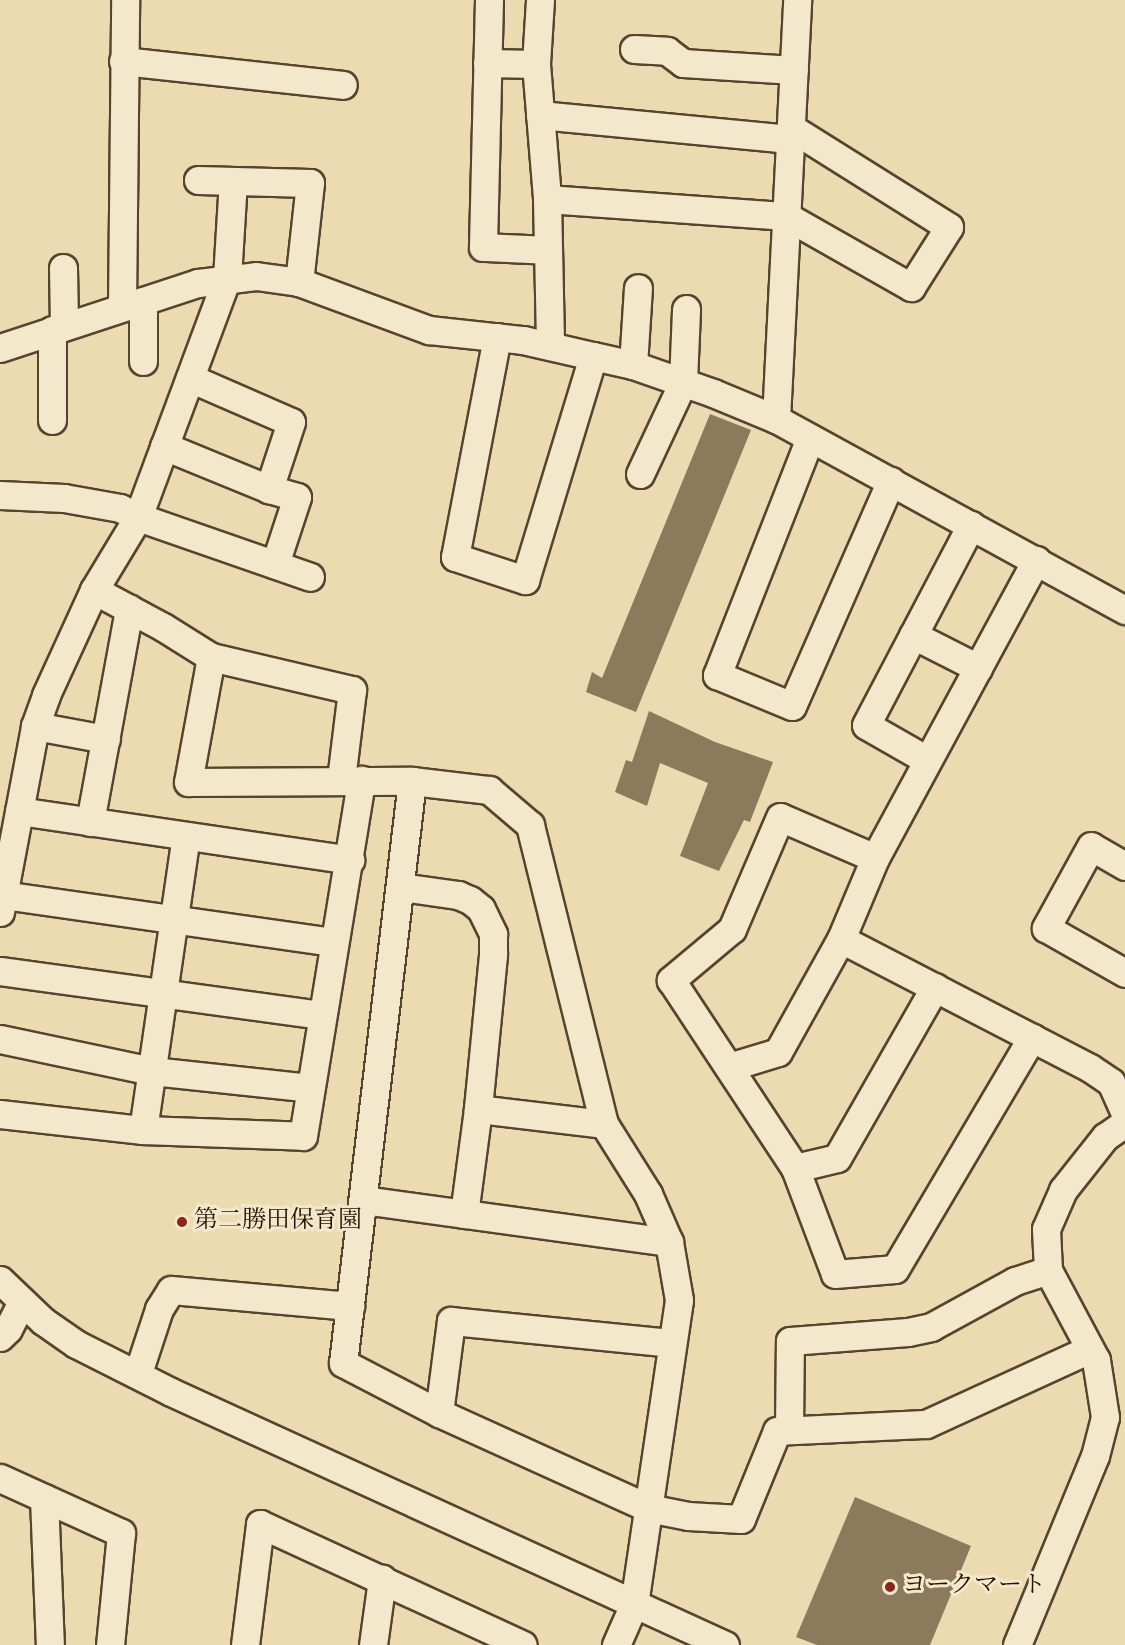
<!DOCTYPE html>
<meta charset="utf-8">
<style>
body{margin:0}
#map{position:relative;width:1125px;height:1645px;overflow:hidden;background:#ecdab0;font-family:"Old Standard TT","Noto Serif JP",serif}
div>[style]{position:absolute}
.building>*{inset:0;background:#8c7a5c}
.roads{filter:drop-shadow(2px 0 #56442e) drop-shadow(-2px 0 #56442e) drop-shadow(0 2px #56442e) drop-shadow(0 -2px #56442e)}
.minor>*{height:27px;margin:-13.5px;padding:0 13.5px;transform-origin:13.5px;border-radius:13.5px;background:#f3e7cc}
.dots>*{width:16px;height:16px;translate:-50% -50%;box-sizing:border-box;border:3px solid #f3e7cc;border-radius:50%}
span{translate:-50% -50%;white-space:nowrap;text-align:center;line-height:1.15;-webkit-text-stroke:6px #f3e7cc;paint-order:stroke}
.poi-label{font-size:24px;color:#241202}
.left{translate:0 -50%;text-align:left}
</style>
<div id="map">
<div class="building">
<div style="clip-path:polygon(710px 414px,751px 430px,636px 712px,586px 692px,592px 672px,602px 678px)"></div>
<div style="clip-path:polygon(649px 711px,715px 742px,773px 762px,750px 822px,744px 820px,719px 871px,680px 856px,708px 783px,660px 763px,647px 806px,615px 792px,626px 760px,632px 762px)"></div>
<div style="clip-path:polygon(855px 1497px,971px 1546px,930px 1645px,817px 1645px,796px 1637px)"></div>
</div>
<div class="roads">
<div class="minor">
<div style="left:489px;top:0;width:247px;rotate:91.4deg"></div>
<div style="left:483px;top:247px;width:65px;rotate:2.6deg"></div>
<div style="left:540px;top:0;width:64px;rotate:93.6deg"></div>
<div style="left:536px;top:64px;width:135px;rotate:85.3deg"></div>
<div style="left:547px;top:199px;width:147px;rotate:88.8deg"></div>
<div style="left:634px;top:49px;width:33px;rotate:3deg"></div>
<div style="left:667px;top:51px;width:20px;rotate:37deg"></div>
<div style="left:683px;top:63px;width:111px;rotate:3.6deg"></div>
<div style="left:123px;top:61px;width:221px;rotate:6.2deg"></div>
<div style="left:487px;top:63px;width:49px;rotate:1.2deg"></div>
<div style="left:540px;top:115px;width:251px;rotate:5.5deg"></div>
<div style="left:198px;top:180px;width:112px;rotate:1.5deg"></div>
<div style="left:310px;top:183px;width:100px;rotate:96.3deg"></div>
<div style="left:547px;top:199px;width:240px;rotate:4.1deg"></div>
<div style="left:786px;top:216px;width:144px;rotate:29.6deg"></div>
<div style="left:911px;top:287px;width:71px;rotate:-57.7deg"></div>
<div style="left:949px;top:227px;width:186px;rotate:-147.9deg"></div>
<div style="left:63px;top:268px;width:58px;rotate:89deg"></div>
<div style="left:143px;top:301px;width:60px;rotate:90deg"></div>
<div style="left:122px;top:306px;width:306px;rotate:-89.4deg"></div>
<div style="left:497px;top:337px;width:224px;rotate:100.8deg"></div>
<div style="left:455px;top:557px;width:74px;rotate:18.2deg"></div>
<div style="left:525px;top:580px;width:234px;rotate:-73.1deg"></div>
<div style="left:0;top:348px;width:208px;rotate:-18.2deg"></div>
<div style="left:198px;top:283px;width:58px;rotate:-6.9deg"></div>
<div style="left:256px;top:276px;width:43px;rotate:7.9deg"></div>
<div style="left:299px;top:282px;width:139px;rotate:20.3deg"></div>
<div style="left:429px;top:330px;width:95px;rotate:6.1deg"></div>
<div style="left:523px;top:340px;width:72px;rotate:12.9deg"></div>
<div style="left:593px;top:356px;width:41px;rotate:12.7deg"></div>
<div style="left:633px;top:365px;width:85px;rotate:19.3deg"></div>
<div style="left:713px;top:393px;width:68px;rotate:22.4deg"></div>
<div style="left:776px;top:419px;width:398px;rotate:28.7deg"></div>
<div style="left:633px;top:365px;width:77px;rotate:-86.3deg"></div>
<div style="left:190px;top:378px;width:110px;rotate:23.5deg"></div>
<div style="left:291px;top:422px;width:71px;rotate:108.2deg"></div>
<div style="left:776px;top:419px;width:420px;rotate:-87.1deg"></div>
<div style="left:52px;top:420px;width:90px;rotate:-90deg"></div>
<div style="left:810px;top:438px;width:255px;rotate:111.4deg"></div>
<div style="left:717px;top:675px;width:81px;rotate:22.5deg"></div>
<div style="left:792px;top:706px;width:246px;rotate:-66.3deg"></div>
<div style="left:164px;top:446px;width:113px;rotate:22.3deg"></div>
<div style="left:269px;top:489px;width:29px;rotate:16deg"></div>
<div style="left:297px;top:497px;width:71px;rotate:108.2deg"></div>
<div style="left:640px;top:474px;width:102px;rotate:-64.9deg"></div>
<div style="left:683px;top:382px;width:73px;rotate:-87.6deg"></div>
<div style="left:0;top:495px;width:64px;rotate:2.7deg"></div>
<div style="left:64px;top:498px;width:57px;rotate:10.1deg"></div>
<div style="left:120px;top:508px;width:20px;rotate:27deg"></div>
<div style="left:138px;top:517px;width:182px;rotate:19.2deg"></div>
<div style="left:94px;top:590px;width:78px;rotate:28.2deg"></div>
<div style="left:163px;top:627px;width:57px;rotate:32deg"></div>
<div style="left:211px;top:657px;width:145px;rotate:13.2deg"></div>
<div style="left:352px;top:690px;width:91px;rotate:97deg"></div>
<div style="left:913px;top:635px;width:73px;rotate:26.9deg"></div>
<div style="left:211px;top:657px;width:127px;rotate:100.4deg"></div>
<div style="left:188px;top:782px;width:224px;rotate:-0.3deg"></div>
<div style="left:412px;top:781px;width:78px;rotate:6.7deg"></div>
<div style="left:489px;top:790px;width:54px;rotate:40.5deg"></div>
<div style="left:530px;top:825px;width:308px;rotate:76.1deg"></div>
<div style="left:604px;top:1124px;width:83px;rotate:57.8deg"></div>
<div style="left:648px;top:1194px;width:52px;rotate:66.4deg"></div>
<div style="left:669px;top:1242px;width:59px;rotate:80.2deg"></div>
<div style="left:679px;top:1300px;width:307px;rotate:98.4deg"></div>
<div style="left:634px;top:1604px;width:45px;rotate:113.7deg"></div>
<div style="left:35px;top:726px;width:72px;rotate:10.4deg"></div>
<div style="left:927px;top:760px;width:70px;rotate:-150.2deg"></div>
<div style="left:866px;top:725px;width:226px;rotate:-62.3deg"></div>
<div style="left:412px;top:781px;width:586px;rotate:96.76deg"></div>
<div style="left:343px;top:1363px;width:108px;rotate:27.5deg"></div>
<div style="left:439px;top:1413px;width:230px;rotate:24.4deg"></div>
<div style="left:648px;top:1508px;width:41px;rotate:11.3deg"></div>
<div style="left:688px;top:1516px;width:53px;rotate:3.2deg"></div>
<div style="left:741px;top:1519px;width:95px;rotate:-67.8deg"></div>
<div style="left:777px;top:1431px;width:149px;rotate:-2.7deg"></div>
<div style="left:926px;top:1424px;width:180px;rotate:-24.6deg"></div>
<div style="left:19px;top:811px;width:335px;rotate:8.4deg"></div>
<div style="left:90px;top:822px;width:217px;rotate:-79.6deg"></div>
<div style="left:875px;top:858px;width:339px;rotate:-61.6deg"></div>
<div style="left:1125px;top:866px;width:39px;rotate:-150deg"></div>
<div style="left:1091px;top:846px;width:94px;rotate:118.8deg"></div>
<div style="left:1046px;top:928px;width:91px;rotate:29.7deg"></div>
<div style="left:401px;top:887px;width:58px;rotate:8deg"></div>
<div style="left:458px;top:895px;width:13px;rotate:23deg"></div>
<div style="left:470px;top:900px;width:14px;rotate:39deg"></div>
<div style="left:481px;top:909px;width:28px;rotate:64deg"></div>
<div style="left:493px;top:934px;width:21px;rotate:90deg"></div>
<div style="left:493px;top:955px;width:155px;rotate:95.6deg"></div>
<div style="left:478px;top:1109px;width:127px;rotate:6.8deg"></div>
<div style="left:3px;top:895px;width:334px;rotate:8.1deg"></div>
<div style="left:0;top:912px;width:189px;rotate:-79.3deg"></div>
<div style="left:35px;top:726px;width:33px;rotate:-70deg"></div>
<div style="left:46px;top:695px;width:115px;rotate:-65.4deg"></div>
<div style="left:94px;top:590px;width:85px;rotate:-58.9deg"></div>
<div style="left:138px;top:517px;width:255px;rotate:-69.6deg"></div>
<div style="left:227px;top:278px;width:97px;rotate:-86.5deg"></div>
<div style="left:841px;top:939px;width:280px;rotate:27.4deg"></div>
<div style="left:1090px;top:1068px;width:25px;rotate:34deg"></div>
<div style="left:1111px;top:1082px;width:34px;rotate:66deg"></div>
<div style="left:0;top:971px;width:325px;rotate:7.8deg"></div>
<div style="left:0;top:1039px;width:155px;rotate:11.9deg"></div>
<div style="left:152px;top:1071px;width:159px;rotate:6.1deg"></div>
<div style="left:729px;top:1067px;width:51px;rotate:-17deg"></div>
<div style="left:778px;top:1052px;width:129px;rotate:-60.9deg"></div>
<div style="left:841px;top:939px;width:88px;rotate:-67.2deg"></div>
<div style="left:875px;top:858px;width:103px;rotate:-156.7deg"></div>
<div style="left:780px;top:817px;width:122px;rotate:113.2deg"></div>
<div style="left:732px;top:929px;width:80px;rotate:140.1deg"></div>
<div style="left:671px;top:980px;width:225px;rotate:56.6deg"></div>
<div style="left:795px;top:1168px;width:113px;rotate:69.3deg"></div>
<div style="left:835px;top:1274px;width:60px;rotate:-4.8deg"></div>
<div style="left:895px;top:1269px;width:269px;rotate:-59.4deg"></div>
<div style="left:0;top:1114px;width:144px;rotate:6.4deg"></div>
<div style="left:143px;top:1130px;width:160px;rotate:2.1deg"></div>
<div style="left:303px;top:1136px;width:361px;rotate:-80.7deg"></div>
<div style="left:143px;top:1130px;width:297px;rotate:-81.7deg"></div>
<div style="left:795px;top:1168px;width:43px;rotate:-13.4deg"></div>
<div style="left:837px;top:1158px;width:197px;rotate:-60.2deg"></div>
<div style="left:363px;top:1200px;width:309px;rotate:7.8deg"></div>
<div style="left:464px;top:1214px;width:106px;rotate:-82.4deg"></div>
<div style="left:0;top:1280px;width:59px;rotate:43.6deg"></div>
<div style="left:43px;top:1321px;width:40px;rotate:34.9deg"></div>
<div style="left:76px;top:1344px;width:106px;rotate:26.8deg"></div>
<div style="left:171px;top:1392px;width:609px;rotate:24.55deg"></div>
<div style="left:0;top:1337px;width:11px;rotate:-45deg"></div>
<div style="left:8px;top:1329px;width:30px;rotate:-63deg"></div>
<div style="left:138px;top:1373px;width:67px;rotate:-71.8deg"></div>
<div style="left:159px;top:1309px;width:22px;rotate:-58deg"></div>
<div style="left:171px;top:1290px;width:180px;rotate:5.1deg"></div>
<div style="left:439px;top:1413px;width:93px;rotate:-82.6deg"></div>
<div style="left:451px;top:1321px;width:222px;rotate:5.7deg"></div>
<div style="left:789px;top:1430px;width:89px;rotate:-89.4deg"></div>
<div style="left:790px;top:1341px;width:118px;rotate:-4.4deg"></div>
<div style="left:908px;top:1332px;width:24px;rotate:-12deg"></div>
<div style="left:931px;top:1327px;width:96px;rotate:-28.7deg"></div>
<div style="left:1015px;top:1281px;width:35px;rotate:-18deg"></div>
<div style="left:0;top:1478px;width:133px;rotate:24.4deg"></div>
<div style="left:121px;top:1533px;width:113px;rotate:95.6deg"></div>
<div style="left:44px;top:1498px;width:147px;rotate:87.7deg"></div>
<div style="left:245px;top:1645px;width:122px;rotate:-82.9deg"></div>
<div style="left:260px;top:1524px;width:289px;rotate:24.7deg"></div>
<div style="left:373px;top:1645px;width:67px;rotate:-82.2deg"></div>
<div style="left:1017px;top:1645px;width:204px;rotate:-67.6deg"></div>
<div style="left:1095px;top:1456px;width:40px;rotate:-75.6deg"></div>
<div style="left:1105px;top:1417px;width:58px;rotate:-99deg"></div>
<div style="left:1096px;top:1360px;width:102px;rotate:-118.1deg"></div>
<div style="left:1048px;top:1270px;width:41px;rotate:-92.8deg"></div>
<div style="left:1046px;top:1229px;width:43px;rotate:-66.4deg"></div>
<div style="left:1063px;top:1190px;width:68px;rotate:-51.6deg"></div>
<div style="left:1105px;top:1137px;width:24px;rotate:-35deg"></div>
</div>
</div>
<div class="dots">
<div style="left:182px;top:1222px;background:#8f2418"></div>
<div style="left:890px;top:1587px;background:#8f2418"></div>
</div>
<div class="poi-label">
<span class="left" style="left:194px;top:1222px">第二勝田保育園</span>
<span class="left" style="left:902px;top:1587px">ヨークマート</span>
</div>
</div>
